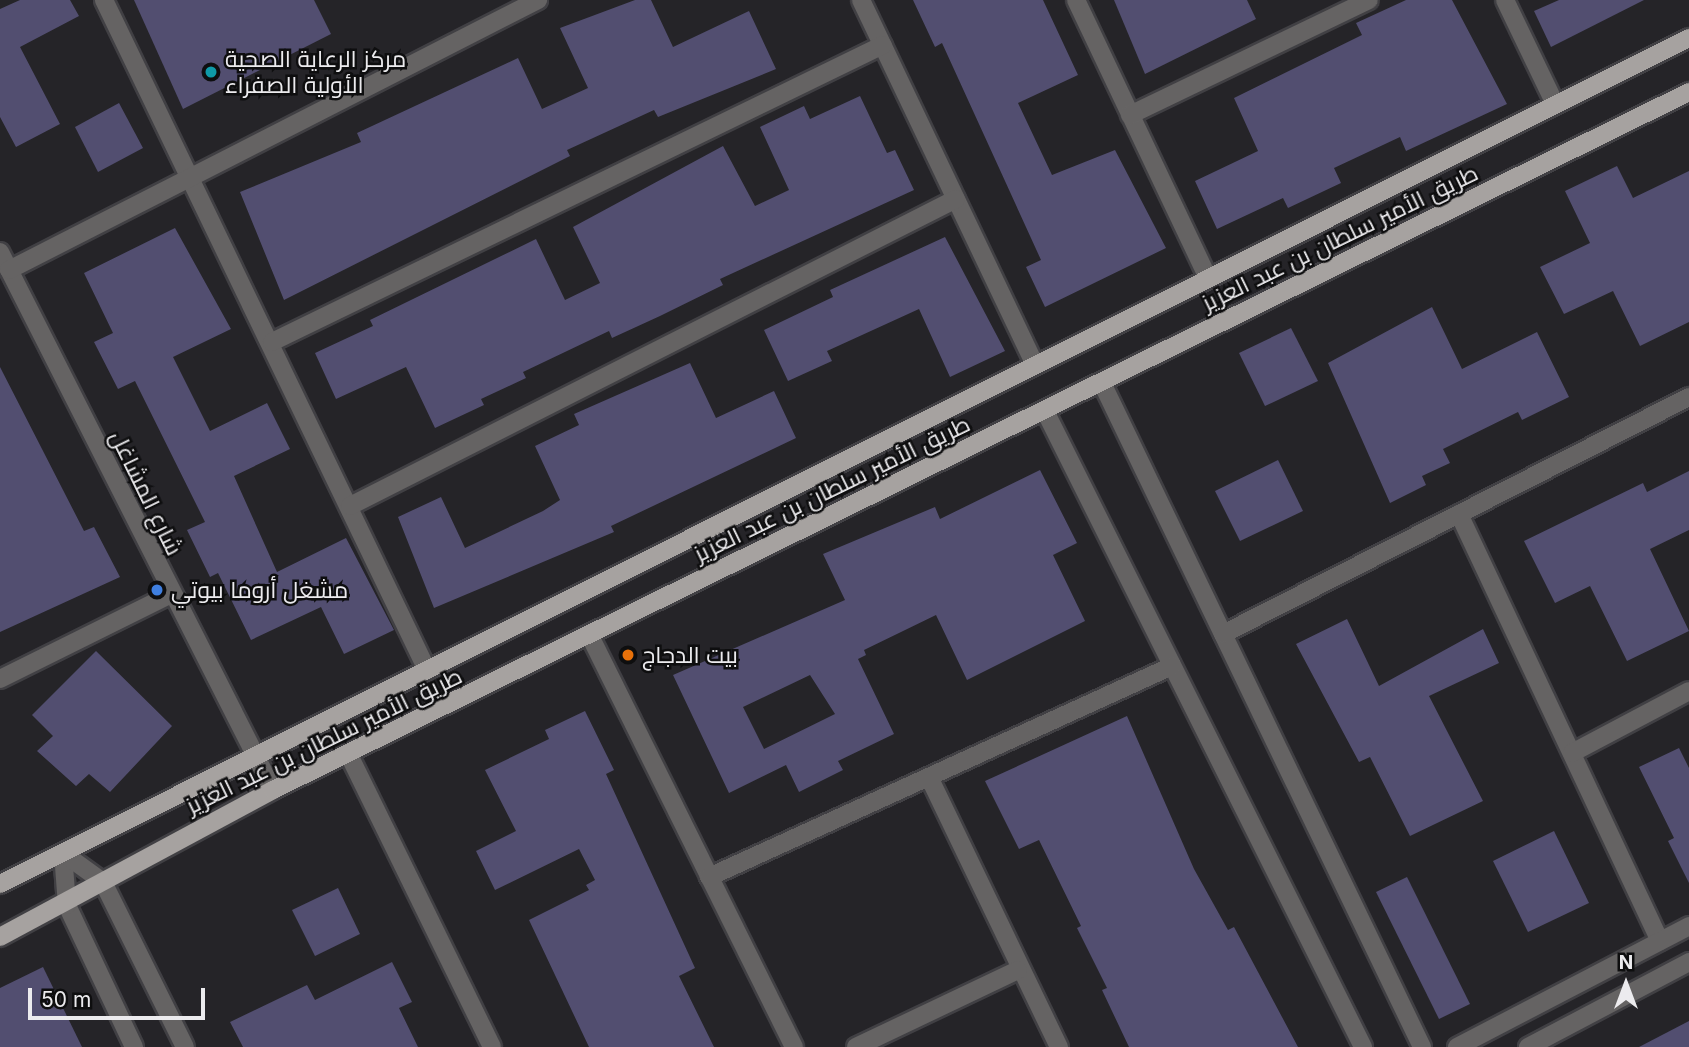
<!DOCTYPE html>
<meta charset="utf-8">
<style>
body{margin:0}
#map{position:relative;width:1689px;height:1047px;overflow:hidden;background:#252428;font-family:Inter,Cairo,sans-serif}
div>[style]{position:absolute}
.building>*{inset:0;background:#524e70}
.roads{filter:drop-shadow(2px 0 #414044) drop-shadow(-2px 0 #414044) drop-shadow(0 2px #414044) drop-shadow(0 -2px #414044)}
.minor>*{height:18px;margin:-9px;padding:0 9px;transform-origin:9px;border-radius:9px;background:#656363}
.major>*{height:18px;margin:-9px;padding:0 9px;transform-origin:9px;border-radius:9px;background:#a6a2a0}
.dots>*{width:19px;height:19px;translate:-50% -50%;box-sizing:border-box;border:4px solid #0e0e0f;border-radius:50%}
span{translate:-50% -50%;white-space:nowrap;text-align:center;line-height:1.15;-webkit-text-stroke:5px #0e0e0f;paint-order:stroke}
.poi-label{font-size:23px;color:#ecebee}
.left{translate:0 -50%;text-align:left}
.street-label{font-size:23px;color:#ecebee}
.north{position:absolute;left:1591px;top:949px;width:70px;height:70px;-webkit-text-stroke:5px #0e0e0f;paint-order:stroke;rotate:0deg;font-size:19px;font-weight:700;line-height:28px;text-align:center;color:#ecebee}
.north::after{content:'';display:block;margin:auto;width:24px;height:32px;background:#ecebee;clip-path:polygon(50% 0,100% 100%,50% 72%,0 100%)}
.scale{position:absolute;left:28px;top:988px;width:177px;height:32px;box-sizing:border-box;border:4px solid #ecebee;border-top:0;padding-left:9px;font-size:21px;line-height:24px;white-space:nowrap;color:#ecebee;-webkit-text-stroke:5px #0e0e0f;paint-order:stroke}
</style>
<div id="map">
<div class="building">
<div style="clip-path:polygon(20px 0,70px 0,79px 16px,20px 47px,60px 124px,16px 147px,0 117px,0 9px)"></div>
<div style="clip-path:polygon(134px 0,314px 0,331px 34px,183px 109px)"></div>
<div style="clip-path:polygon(635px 0,651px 0,673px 47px,749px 11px,776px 69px,658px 117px,654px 110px,567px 150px,570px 156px,284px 300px,240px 192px,361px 142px,357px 133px,518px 58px,542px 109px,588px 88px,560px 28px)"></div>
<div style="clip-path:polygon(913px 0,1043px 0,1078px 75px,1018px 103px,1052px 175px,1115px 150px,1166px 248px,1045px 307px,1026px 267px,1041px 260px,942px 43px,935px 47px)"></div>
<div style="clip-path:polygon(1114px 0,1247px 0,1256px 19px,1145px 74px)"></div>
<div style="clip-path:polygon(1406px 0,1452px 0,1507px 104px,1406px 151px,1400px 137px,1334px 168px,1341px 183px,1288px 208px,1283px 198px,1217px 229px,1195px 181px,1258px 151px,1234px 98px,1362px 35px,1356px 23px)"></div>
<div style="clip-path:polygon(1559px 0,1644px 0,1551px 47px,1534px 11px)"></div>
<div style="clip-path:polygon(860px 96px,887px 153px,895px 150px,914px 190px,720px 279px,723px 285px,660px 316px,612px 338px,609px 331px,523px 372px,526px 378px,481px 399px,484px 405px,435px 428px,406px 367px,336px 399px,315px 353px,373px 326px,370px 320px,536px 239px,565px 300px,600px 283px,573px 227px,723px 146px,755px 206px,789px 190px,760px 127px,804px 106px,810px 119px)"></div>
<div style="clip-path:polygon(119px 103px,143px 148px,98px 172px,75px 127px)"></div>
<div style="clip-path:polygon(1617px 166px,1633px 198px,1689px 171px,1689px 322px,1640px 346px,1613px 291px,1564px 314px,1540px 267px,1590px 243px,1565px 191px)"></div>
<div style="clip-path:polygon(175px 228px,231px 329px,173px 357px,210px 431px,267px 403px,290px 449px,234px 476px,277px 572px,346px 538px,394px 630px,344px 654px,321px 607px,251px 640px,218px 573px,210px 577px,187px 530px,205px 522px,135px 381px,118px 389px,94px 342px,113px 333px,84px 273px)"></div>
<div style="clip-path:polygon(945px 237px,1005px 351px,950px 377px,919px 309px,827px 351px,832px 361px,788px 381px,764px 330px,833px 297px,830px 290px)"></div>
<div style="clip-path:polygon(1432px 307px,1462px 369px,1537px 332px,1569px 397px,1522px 420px,1518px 412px,1443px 449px,1450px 463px,1422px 476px,1426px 485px,1390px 503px,1328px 363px)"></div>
<div style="clip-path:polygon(1291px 328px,1318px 381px,1265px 406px,1239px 353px)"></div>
<div style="clip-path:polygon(690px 363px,716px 418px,774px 391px,796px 438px,611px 526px,614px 532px,434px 608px,398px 517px,441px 497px,465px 548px,543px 511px,560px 500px,535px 446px,579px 425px,574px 414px)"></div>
<div style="clip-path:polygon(0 367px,84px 531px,94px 527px,120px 577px,0 632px)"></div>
<div style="clip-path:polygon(1278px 460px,1303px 511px,1240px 541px,1215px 491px)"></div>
<div style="clip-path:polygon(evenodd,1040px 470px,1077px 543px,1053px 555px,1085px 621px,967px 680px,936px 615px,864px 650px,866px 655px,858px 659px,894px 734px,838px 761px,843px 770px,799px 792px,786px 765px,729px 793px,673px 675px,845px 600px,823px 554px,935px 507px,940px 519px,1040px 470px,810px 675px,835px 714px,764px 749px,743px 707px,810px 675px)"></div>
<div style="clip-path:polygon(1689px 471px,1689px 530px,1650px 549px,1689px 631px,1627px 661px,1590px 586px,1555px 603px,1524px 541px,1643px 483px,1647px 492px)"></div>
<div style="clip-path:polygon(1347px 619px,1379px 686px,1483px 629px,1499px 663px,1429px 696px,1483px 801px,1410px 836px,1370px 757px,1359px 762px,1296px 644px)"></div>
<div style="clip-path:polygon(96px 651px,172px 726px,110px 792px,89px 774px,76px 786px,37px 751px,53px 736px,32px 715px)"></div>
<div style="clip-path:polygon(585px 711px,614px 770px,606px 774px,695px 968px,679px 976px,714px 1047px,589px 1047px,529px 920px,589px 890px,586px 885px,595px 880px,579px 849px,495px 890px,476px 851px,516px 831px,485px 770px,549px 739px,545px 730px)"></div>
<div style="clip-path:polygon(1127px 716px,1194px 869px,1228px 930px,1234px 927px,1298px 1047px,1129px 1047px,1102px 990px,1107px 988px,1077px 928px,1081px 926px,1039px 840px,1019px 849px,985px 781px)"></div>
<div style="clip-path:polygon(1679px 748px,1689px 768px,1689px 883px,1668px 841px,1674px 838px,1639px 767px)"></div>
<div style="clip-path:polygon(1554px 831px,1589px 903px,1528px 932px,1493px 861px)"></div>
<div style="clip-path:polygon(1407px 877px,1470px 1004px,1439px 1019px,1376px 892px)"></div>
<div style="clip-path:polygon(338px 888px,360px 934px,315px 956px,292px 910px)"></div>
<div style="clip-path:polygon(392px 962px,412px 1002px,399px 1008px,418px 1047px,243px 1047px,230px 1022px,307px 985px,315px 1000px)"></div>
<div style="clip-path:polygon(43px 967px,82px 1047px,0 1047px,0 988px)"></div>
<div style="clip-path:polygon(1689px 1021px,1689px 1047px,1639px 1047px)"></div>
</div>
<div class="roads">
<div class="minor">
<div style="left:104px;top:0;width:744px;rotate:64.26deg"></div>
<div style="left:861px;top:0;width:404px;rotate:64.5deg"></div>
<div style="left:1076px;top:0;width:308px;rotate:64.6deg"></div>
<div style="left:1505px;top:0;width:115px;rotate:64.3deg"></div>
<div style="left:1130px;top:115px;width:265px;rotate:-25.7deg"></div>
<div style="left:0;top:252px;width:603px;rotate:63.1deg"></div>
<div style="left:9px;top:270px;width:594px;rotate:-27.04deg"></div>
<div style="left:272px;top:342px;width:679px;rotate:-25.92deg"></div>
<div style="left:1102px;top:383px;width:737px;rotate:64.27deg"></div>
<div style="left:1045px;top:411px;width:711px;rotate:63.43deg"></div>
<div style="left:350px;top:506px;width:679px;rotate:-26.87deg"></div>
<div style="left:1459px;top:514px;width:472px;rotate:64.8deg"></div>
<div style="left:1223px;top:634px;width:523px;rotate:-26.96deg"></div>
<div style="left:590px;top:636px;width:459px;rotate:63.6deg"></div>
<div style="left:0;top:679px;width:189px;rotate:-26.4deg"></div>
<div style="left:1572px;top:753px;width:132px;rotate:-27.9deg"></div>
<div style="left:349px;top:755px;width:325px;rotate:63.9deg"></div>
<div style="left:929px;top:777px;width:300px;rotate:64.3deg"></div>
<div style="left:709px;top:877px;width:509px;rotate:-24.5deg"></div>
<div style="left:134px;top:1047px;width:157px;rotate:-115.3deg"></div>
<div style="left:67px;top:905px;width:52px;rotate:-94.4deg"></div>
<div style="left:63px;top:853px;width:49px;rotate:35.9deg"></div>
<div style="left:103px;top:882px;width:184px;rotate:63.6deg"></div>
<div style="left:856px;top:1047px;width:179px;rotate:-25.4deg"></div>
<div style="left:1457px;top:1047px;width:262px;rotate:-27.5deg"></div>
<div style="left:1528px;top:1047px;width:182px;rotate:-27.8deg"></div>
</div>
<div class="major">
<div style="left:0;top:884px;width:1889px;rotate:-26.61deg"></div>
<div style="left:0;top:937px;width:310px;rotate:-28.3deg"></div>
<div style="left:273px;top:790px;width:1579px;rotate:-26.24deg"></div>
</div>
</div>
<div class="dots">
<div style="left:211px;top:72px;background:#0f9aa8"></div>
<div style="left:157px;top:590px;background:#3f7fe0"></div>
<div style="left:628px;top:655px;background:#e8710a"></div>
</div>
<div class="poi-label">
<span class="left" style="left:225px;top:72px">مركز الرعاية الصحية<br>الأولية الصفراء</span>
<span class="left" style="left:171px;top:590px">مشغل أروما بيوتي</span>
<span class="left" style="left:642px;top:655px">بيت الدجاج</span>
</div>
<div class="street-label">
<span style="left:1340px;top:238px;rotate:-26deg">طريق الأمير سلطان بن عبد العزيز</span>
<span style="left:832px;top:489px;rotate:-26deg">طريق الأمير سلطان بن عبد العزيز</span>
<span style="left:146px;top:493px;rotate:64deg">شارع المشاغل</span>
<span style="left:324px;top:741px;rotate:-26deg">طريق الأمير سلطان بن عبد العزيز</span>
</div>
<div class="north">N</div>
<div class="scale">50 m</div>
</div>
